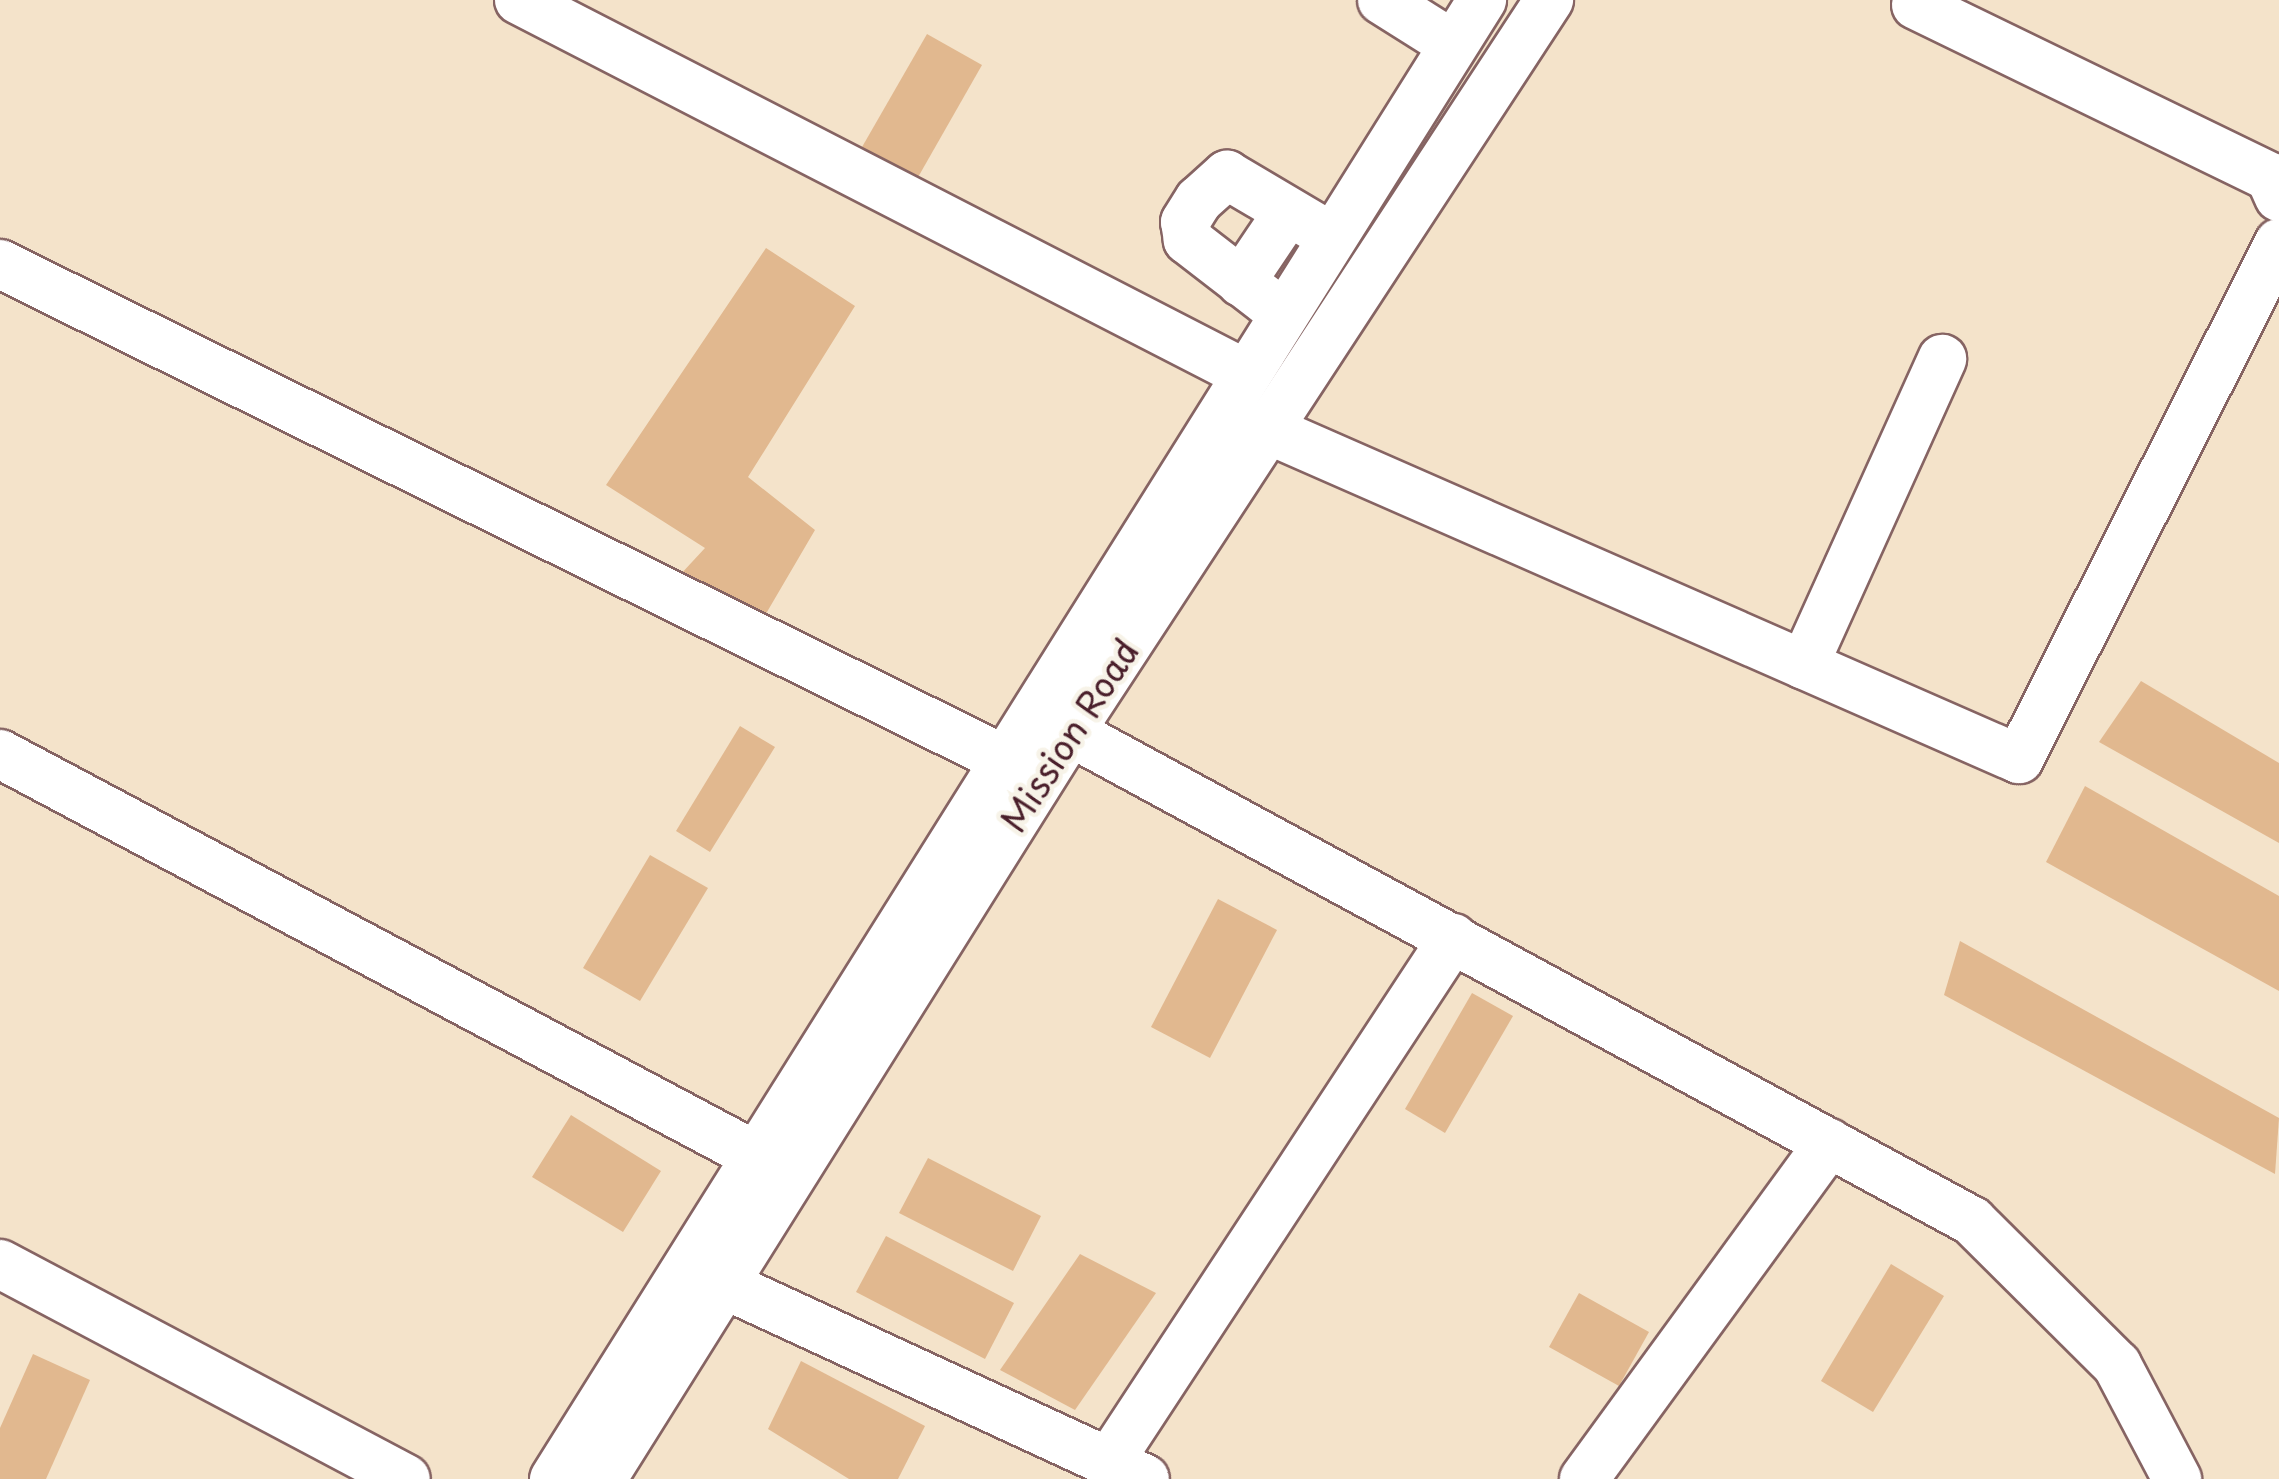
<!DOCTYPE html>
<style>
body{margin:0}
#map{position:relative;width:2279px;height:1479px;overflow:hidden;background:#f4e3ca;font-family:"Playpen Sans",sans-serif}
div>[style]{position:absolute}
.building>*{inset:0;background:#e1b88f}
.roads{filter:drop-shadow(2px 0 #866463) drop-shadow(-2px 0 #866463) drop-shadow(0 2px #866463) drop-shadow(0 -2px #866463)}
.minor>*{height:48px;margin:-24px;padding:0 24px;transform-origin:24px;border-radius:24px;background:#fff}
span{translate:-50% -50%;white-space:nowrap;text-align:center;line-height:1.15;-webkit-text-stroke:9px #f7f3e8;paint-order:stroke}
.street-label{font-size:35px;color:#4a1f2b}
</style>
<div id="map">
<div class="building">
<div style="clip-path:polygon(927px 34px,982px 65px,913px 186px,858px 154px)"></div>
<div style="clip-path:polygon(766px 248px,855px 306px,748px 477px,815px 530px,757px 629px,679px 576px,705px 548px,606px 485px)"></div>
<div style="clip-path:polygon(2141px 681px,2279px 763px,2279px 843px,2099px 742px)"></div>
<div style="clip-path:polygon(740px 726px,775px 747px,710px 852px,676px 831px)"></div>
<div style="clip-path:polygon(2085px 786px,2279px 896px,2279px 991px,2046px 862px)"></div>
<div style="clip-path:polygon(650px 855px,708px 888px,640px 1001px,583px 968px)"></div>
<div style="clip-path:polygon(1218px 899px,1277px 930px,1210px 1058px,1151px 1027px)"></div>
<div style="clip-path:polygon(1960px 941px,2279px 1118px,2275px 1174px,1944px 995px)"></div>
<div style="clip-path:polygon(1472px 993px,1513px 1016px,1445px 1133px,1405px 1109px)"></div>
<div style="clip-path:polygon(571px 1115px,661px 1171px,623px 1232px,532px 1177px)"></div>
<div style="clip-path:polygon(928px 1158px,1041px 1216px,1013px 1271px,899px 1213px)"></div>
<div style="clip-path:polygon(886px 1236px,1014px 1303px,985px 1359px,856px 1292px)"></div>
<div style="clip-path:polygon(1080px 1254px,1156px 1293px,1075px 1410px,1000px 1370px)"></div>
<div style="clip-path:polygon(1891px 1264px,1944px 1296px,1873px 1412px,1821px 1381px)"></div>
<div style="clip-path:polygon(1579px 1293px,1649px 1332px,1619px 1386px,1549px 1347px)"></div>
<div style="clip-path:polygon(33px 1354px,90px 1380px,46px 1479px,0 1479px,0 1428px)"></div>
<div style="clip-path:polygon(801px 1361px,925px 1426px,898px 1479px,849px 1479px,768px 1429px)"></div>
</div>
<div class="roads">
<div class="minor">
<div style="left:519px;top:0;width:813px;rotate:27.23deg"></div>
<div style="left:1382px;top:0;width:83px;rotate:32.2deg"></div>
<div style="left:1916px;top:5px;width:394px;rotate:25.9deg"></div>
<div style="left:2270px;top:177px;width:22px;rotate:66deg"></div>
<div style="left:0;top:264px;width:1125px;rotate:26.27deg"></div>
<div style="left:1241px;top:282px;width:84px;rotate:-56.1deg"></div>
<div style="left:1281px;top:312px;width:118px;rotate:-142.3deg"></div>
<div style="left:1188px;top:240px;width:18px;rotate:-99deg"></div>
<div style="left:1185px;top:222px;width:26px;rotate:-58deg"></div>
<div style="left:1199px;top:200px;width:38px;rotate:-42deg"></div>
<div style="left:1227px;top:175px;width:120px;rotate:30.6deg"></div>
<div style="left:1269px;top:430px;width:819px;rotate:23.69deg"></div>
<div style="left:2019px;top:759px;width:578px;rotate:-63.26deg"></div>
<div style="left:1804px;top:665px;width:336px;rotate:-65.7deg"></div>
<div style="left:1070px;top:732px;width:1026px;rotate:28.46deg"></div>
<div style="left:1972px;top:1221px;width:204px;rotate:44.8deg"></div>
<div style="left:2117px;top:1365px;width:129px;rotate:62.2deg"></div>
<div style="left:0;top:754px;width:858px;rotate:28deg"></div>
<div style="left:0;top:1264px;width:459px;rotate:27.9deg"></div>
<div style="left:719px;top:1282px;width:469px;rotate:24.8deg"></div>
<div style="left:1109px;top:1462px;width:627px;rotate:-56.72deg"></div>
<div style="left:554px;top:1479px;width:1746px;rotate:-57.89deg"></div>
<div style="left:602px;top:1479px;width:881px;rotate:-57.93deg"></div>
<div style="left:1070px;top:732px;width:875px;rotate:-56.8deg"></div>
<div style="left:1584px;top:1479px;width:416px;rotate:-53.9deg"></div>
</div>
</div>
<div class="street-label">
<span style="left:1069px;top:735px;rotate:-57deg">Mission Road</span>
</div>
</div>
